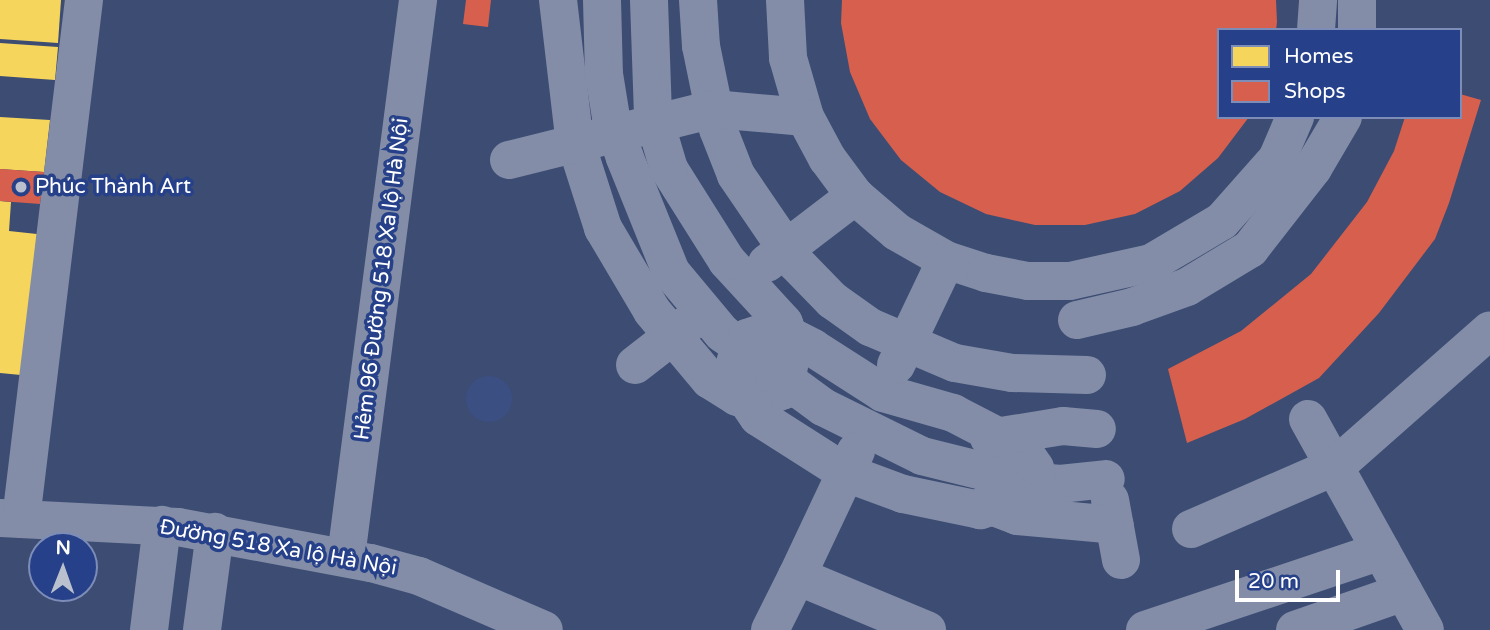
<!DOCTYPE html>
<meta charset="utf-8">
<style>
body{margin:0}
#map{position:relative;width:1490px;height:630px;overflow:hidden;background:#3c4c73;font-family:"Varela Round",sans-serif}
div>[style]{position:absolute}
.water>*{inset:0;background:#3b4f82}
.round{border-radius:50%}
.homes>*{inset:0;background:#f6d55c}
.shops>*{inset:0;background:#d6604d}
.minor>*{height:38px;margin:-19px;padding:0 19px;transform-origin:19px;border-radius:19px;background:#838da7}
.dots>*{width:19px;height:19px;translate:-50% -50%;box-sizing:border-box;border:4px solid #264189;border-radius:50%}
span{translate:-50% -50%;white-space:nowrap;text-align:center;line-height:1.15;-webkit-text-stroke:7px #264189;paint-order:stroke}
.poi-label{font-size:21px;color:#fff}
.left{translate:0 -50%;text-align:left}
.street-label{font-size:21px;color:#fff}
.legend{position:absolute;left:1217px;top:28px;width:245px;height:91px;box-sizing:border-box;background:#264189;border:2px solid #7d8db8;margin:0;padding:9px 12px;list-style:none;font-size:21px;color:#fff}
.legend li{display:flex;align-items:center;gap:14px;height:35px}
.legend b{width:35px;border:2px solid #7d8db8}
.north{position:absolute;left:28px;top:532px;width:70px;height:70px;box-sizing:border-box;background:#264189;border:2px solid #7d8db8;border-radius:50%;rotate:1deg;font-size:19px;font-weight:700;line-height:28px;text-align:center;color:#fff}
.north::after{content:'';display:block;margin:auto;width:24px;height:32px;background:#bbc0ce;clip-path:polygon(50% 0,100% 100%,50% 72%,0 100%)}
.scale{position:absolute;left:1235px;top:570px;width:105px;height:32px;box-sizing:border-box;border:4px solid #fff;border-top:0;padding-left:9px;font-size:21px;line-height:24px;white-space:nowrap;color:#fff;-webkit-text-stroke:5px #264189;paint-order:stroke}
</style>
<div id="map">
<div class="water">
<div class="round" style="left:466px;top:376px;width:46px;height:46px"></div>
</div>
<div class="homes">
<div style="clip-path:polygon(0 0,61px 0,58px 43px,0 39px)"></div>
<div style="clip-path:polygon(0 43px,58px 47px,55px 80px,0 76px)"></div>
<div style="clip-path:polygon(0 117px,50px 120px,44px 172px,0 169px)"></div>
<div style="clip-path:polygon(0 201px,11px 202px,9px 231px,37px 234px,21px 375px,0 373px)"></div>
</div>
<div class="shops">
<div style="clip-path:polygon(466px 0,491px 0,488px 27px,463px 24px)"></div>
<div style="clip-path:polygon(842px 0,1276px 0,1277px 22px,1276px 30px,1219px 30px,1219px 117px,1249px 117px,1218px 158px,1180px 191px,1135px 214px,1085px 225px,1035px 225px,986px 214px,940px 192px,901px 160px,870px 119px,850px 72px,841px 23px)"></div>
<div style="clip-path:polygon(1460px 94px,1481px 100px,1449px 203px,1435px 239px,1379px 313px,1319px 378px,1245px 419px,1187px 443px,1168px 369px,1241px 331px,1311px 274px,1367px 202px,1394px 151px,1405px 117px,1460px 117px)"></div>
<div style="clip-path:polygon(0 169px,44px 172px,40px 204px,0 201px)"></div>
</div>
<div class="minor">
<div style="left:558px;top:0;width:138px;rotate:83.3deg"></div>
<div style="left:574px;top:137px;width:96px;rotate:72.3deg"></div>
<div style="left:603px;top:228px;width:96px;rotate:59.4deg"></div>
<div style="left:652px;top:311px;width:90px;rotate:50deg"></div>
<div style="left:710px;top:380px;width:32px;rotate:32deg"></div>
<div style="left:737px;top:397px;width:21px;rotate:8deg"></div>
<div style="left:758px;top:400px;width:28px;rotate:-21deg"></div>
<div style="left:784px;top:390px;width:44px;rotate:-78.2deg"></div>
<div style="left:793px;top:347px;width:26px;rotate:-111deg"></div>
<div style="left:784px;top:323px;width:84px;rotate:-132.6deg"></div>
<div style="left:727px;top:261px;width:109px;rotate:-122.2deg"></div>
<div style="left:669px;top:169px;width:56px;rotate:-106.5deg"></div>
<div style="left:653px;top:115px;width:115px;rotate:-92deg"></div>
<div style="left:602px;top:0;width:74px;rotate:88.5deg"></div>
<div style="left:604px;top:74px;width:44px;rotate:80.8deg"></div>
<div style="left:611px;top:117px;width:43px;rotate:71.1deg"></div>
<div style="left:625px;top:158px;width:123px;rotate:68deg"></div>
<div style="left:671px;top:272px;width:80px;rotate:50.1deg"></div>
<div style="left:722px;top:333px;width:125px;rotate:36.2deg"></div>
<div style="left:823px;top:407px;width:110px;rotate:26.3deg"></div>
<div style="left:922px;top:456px;width:100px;rotate:13.9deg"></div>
<div style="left:1019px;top:480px;width:41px;rotate:5.6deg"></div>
<div style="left:1060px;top:484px;width:46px;rotate:-6.2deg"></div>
<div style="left:698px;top:0;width:46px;rotate:86.3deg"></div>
<div style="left:701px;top:46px;width:85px;rotate:78.4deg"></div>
<div style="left:718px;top:129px;width:49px;rotate:68.6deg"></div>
<div style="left:736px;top:175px;width:107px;rotate:55.7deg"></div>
<div style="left:796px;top:263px;width:52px;rotate:45.8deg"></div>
<div style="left:832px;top:300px;width:47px;rotate:35.4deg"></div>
<div style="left:870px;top:327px;width:92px;rotate:23deg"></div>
<div style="left:955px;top:363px;width:58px;rotate:10deg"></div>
<div style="left:1012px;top:373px;width:75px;rotate:1.5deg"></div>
<div style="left:785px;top:0;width:58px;rotate:87deg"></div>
<div style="left:788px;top:58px;width:61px;rotate:73.9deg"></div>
<div style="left:805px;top:117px;width:47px;rotate:61.8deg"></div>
<div style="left:827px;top:158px;width:47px;rotate:53.6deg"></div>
<div style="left:855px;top:196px;width:55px;rotate:40.6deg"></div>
<div style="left:897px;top:232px;width:56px;rotate:29.7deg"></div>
<div style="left:946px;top:260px;width:42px;rotate:18deg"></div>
<div style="left:986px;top:273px;width:43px;rotate:10.8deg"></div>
<div style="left:1028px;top:281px;width:42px"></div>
<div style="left:1070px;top:281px;width:83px;rotate:-12.5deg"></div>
<div style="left:1151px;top:263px;width:82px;rotate:-30.6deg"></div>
<div style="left:1222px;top:221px;width:83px;rotate:-48.4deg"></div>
<div style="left:1277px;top:159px;width:46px;rotate:-66.8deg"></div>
<div style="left:1357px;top:0;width:30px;rotate:90deg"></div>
<div style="left:1316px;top:30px;width:30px;rotate:-86deg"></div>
<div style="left:509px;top:160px;width:210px;rotate:-14deg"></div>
<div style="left:713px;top:109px;width:92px;rotate:5deg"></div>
<div style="left:767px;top:263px;width:111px;rotate:-37.3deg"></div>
<div style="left:1077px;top:320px;width:57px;rotate:-13.3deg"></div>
<div style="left:1132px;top:307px;width:59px;rotate:-20deg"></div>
<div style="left:1187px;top:287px;width:74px;rotate:-31.1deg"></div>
<div style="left:1250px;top:249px;width:103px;rotate:-52.1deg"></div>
<div style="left:1313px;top:168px;width:59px;rotate:-59.5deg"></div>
<div style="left:767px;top:331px;width:13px"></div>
<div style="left:780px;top:331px;width:37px;rotate:27deg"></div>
<div style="left:813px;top:348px;width:83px;rotate:32.7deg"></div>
<div style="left:883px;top:393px;width:73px;rotate:15.9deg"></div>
<div style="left:953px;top:413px;width:61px;rotate:27.4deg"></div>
<div style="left:1007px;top:441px;width:20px;rotate:33deg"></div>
<div style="left:1024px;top:452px;width:19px;rotate:55deg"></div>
<div style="left:1035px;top:468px;width:14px;rotate:86deg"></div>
<div style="left:1036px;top:482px;width:24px;rotate:138deg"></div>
<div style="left:1018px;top:498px;width:40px;rotate:162deg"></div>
<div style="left:980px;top:510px;width:79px;rotate:-168.3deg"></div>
<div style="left:903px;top:494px;width:61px;rotate:-159.8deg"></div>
<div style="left:846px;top:473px;width:104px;rotate:-147.5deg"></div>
<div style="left:758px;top:417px;width:37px;rotate:-124deg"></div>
<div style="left:737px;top:386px;width:16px;rotate:-105deg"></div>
<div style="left:733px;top:371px;width:24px;rotate:-75deg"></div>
<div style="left:739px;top:348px;width:13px;rotate:-51deg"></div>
<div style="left:747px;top:338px;width:21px;rotate:-19deg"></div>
<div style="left:635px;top:365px;width:75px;rotate:-37.9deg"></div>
<div style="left:896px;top:365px;width:116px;rotate:-64.5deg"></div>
<div style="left:1308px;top:419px;width:241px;rotate:61deg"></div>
<div style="left:989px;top:438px;width:75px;rotate:-9.2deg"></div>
<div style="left:1063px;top:426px;width:34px;rotate:5deg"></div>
<div style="left:1110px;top:500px;width:61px;rotate:79.6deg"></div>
<div style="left:986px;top:504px;width:33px;rotate:21deg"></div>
<div style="left:1017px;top:516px;width:98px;rotate:5.2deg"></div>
<div style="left:0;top:518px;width:178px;rotate:2.9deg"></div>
<div style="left:178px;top:527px;width:196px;rotate:10.6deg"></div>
<div style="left:371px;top:563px;width:50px;rotate:15.2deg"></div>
<div style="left:419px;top:576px;width:136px;rotate:23.4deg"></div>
<div style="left:21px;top:519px;width:523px;rotate:-83.08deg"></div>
<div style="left:1191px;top:529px;width:158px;rotate:-23.5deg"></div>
<div style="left:1336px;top:466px;width:205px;rotate:-41.4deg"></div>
<div style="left:346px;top:557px;width:562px;rotate:-82.63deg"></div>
<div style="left:797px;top:576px;width:138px;rotate:-64.7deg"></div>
<div style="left:149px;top:630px;width:106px;rotate:-82.9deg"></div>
<div style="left:202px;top:630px;width:99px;rotate:-82.4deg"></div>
<div style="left:770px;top:630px;width:60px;rotate:-63.4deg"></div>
<div style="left:797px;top:576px;width:141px;rotate:22.6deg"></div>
<div style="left:1145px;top:630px;width:249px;rotate:-18.5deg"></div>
<div style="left:1295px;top:630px;width:115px;rotate:-19.2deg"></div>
</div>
<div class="dots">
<div style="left:21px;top:187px;background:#bbc0ce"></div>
</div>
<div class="poi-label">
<span class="left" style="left:35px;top:187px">Phúc Thành Art</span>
</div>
<div class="street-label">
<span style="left:382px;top:279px;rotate:-83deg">Hẻm 96 Đường 518 Xa lộ Hà Nội</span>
<span style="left:278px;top:548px;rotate:10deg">Đường 518 Xa lộ Hà Nội</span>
</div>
<ul class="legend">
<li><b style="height:19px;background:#f6d55c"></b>Homes</li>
<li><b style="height:19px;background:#d6604d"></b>Shops</li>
</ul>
<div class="north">N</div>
<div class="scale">20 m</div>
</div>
